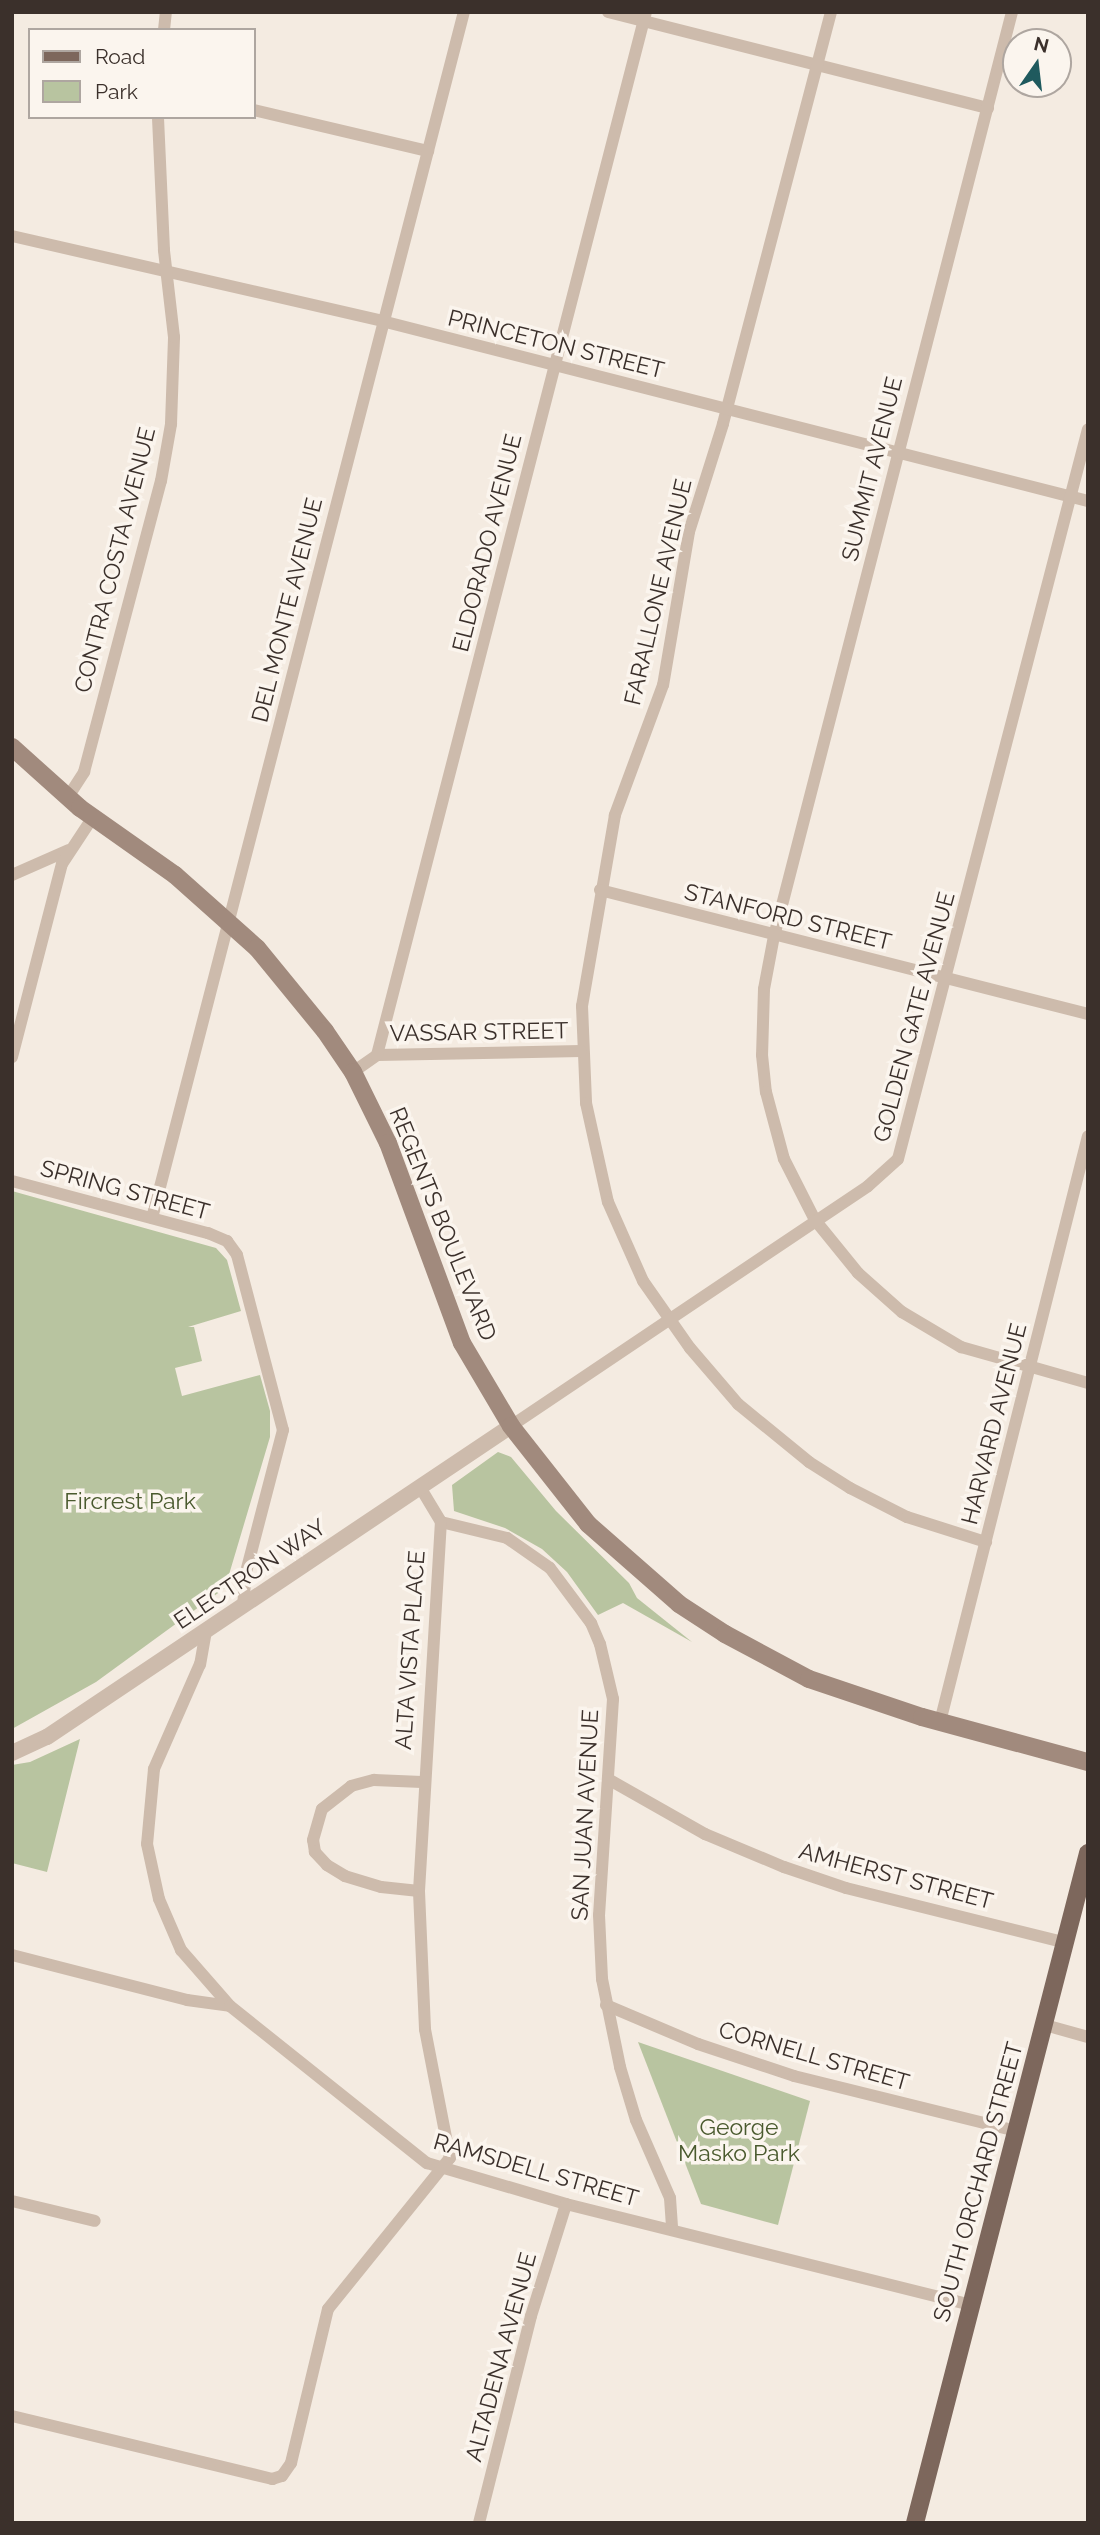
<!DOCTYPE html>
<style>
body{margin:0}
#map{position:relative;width:1100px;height:2535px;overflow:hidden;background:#f4ebe1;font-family:Raleway,sans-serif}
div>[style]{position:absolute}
.green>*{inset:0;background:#b8c4a0}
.minor>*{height:12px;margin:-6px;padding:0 6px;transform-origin:6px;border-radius:6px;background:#cdbbac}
.tertiary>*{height:16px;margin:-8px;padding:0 8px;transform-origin:8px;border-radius:8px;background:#cdbbac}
.secondary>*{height:18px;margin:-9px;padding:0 9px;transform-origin:9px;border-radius:9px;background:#a18a7d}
.primary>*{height:18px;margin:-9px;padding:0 9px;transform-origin:9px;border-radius:9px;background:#7d675c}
span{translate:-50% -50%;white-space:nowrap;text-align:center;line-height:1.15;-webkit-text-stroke:7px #fbf5ee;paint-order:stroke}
.street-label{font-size:23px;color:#3b302b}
.park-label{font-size:23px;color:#4a5a2e}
.frame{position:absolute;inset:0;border:14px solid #3b302b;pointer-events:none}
.legend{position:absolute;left:28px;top:28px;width:228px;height:91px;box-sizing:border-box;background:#fbf5ee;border:2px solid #aea6a0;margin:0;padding:9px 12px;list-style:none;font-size:21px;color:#3b302b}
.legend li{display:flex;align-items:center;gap:14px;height:35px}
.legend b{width:35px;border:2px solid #aea6a0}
.north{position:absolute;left:1002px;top:28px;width:70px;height:70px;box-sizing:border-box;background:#fbf5ee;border:2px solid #aea6a0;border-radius:50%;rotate:14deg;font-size:19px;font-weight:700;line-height:28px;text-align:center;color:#3b302b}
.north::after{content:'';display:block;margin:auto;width:24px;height:32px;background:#1f5a5e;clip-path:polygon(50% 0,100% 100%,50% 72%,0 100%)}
</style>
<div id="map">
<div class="green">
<div style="clip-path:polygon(12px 1191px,216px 1248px,227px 1260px,241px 1311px,188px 1327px,194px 1327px,202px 1361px,175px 1368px,182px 1396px,260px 1375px,270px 1411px,270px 1437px,225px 1588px,96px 1682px,12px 1729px)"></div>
<div style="clip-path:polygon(498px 1452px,511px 1457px,556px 1511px,629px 1583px,637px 1598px,692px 1642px,623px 1603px,598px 1615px,567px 1572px,542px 1549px,505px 1528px,454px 1511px,452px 1485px)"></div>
<div style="clip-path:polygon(80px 1739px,47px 1872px,12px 1863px,12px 1765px,30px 1762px)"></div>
<div style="clip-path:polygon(638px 2042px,810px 2101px,778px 2225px,701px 2204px)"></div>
</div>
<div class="minor">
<div style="left:608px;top:12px;width:392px;rotate:14.2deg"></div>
<div style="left:831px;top:12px;width:426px;rotate:104.7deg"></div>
<div style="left:723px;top:424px;width:113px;rotate:107.5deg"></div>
<div style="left:689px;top:532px;width:155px;rotate:99.6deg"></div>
<div style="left:663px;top:685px;width:139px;rotate:110.3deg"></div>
<div style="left:615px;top:815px;width:194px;rotate:99.8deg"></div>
<div style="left:582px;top:1006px;width:97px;rotate:87.6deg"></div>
<div style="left:586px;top:1103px;width:101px;rotate:77.5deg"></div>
<div style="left:608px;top:1202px;width:86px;rotate:66.1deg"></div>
<div style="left:643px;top:1281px;width:82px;rotate:55deg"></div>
<div style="left:690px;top:1348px;width:74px;rotate:49.4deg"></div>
<div style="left:738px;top:1404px;width:92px;rotate:39.2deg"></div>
<div style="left:809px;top:1462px;width:49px;rotate:32.4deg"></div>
<div style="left:850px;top:1488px;width:64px;rotate:27deg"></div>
<div style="left:907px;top:1517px;width:83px;rotate:17.6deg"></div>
<div style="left:1012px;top:12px;width:954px;rotate:104.44deg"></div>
<div style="left:774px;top:936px;width:54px;rotate:100.7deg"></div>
<div style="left:764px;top:989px;width:66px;rotate:91.7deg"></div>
<div style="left:762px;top:1055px;width:37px;rotate:84deg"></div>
<div style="left:766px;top:1092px;width:69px;rotate:75deg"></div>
<div style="left:784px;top:1159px;width:68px;rotate:63.1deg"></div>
<div style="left:815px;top:1220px;width:68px;rotate:50.9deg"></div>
<div style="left:858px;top:1273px;width:59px;rotate:41.6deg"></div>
<div style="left:902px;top:1312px;width:69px;rotate:30.7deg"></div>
<div style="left:961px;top:1347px;width:132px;rotate:15.8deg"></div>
<div style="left:164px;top:30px;width:18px;rotate:-84deg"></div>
<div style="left:254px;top:110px;width:179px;rotate:13.3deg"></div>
<div style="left:12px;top:236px;width:380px;rotate:12.9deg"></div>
<div style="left:382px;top:321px;width:729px;rotate:14.3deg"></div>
<div style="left:68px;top:797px;width:30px;rotate:-57deg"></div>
<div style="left:84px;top:772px;width:301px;rotate:-75.2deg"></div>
<div style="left:161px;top:481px;width:58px;rotate:-80deg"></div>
<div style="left:171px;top:424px;width:87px;rotate:-88deg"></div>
<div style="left:174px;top:337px;width:88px;rotate:-96.6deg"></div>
<div style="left:164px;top:250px;width:133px;rotate:-92.6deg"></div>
<div style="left:12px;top:875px;width:62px;rotate:-23.7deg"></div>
<div style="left:600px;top:890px;width:504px;rotate:14.26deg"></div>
<div style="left:377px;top:1055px;width:204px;rotate:-1.1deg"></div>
<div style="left:12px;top:1057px;width:199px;rotate:-75.5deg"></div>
<div style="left:62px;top:864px;width:56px;rotate:-56.6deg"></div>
<div style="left:353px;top:1072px;width:29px;rotate:-35deg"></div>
<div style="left:377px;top:1055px;width:1077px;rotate:-75.54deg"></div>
<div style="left:12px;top:1181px;width:203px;rotate:14.9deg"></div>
<div style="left:208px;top:1233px;width:21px;rotate:23deg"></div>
<div style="left:227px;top:1241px;width:17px;rotate:54deg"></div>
<div style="left:237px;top:1255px;width:181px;rotate:75.3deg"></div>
<div style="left:283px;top:1430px;width:147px;rotate:104.6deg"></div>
<div style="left:246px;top:1572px;width:32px;rotate:95deg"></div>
<div style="left:152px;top:1218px;width:1246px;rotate:-75.5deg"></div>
<div style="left:511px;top:1426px;width:430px;rotate:-33.9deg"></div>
<div style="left:868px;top:1186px;width:40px;rotate:-42deg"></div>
<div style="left:898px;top:1159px;width:754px;rotate:-75.41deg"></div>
<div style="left:420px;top:1487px;width:41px;rotate:59deg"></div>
<div style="left:441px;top:1522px;width:68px;rotate:13.6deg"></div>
<div style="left:507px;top:1538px;width:52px;rotate:34.9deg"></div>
<div style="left:550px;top:1568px;width:69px;rotate:53.3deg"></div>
<div style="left:591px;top:1623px;width:23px;rotate:67deg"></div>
<div style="left:600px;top:1644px;width:57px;rotate:76.7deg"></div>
<div style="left:613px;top:1699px;width:216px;rotate:93.7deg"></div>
<div style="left:599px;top:1915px;width:64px;rotate:87.3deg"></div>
<div style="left:602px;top:1979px;width:90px;rotate:78.4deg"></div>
<div style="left:620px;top:2067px;width:55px;rotate:73.2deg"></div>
<div style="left:636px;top:2120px;width:85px;rotate:66.4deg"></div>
<div style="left:670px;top:2198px;width:32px;rotate:86deg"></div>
<div style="left:206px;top:1631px;width:34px;rotate:100deg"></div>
<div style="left:200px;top:1664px;width:115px;rotate:113.7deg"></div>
<div style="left:154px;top:1769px;width:75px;rotate:95.3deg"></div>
<div style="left:147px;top:1844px;width:56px;rotate:77.7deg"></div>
<div style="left:159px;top:1899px;width:56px;rotate:66.7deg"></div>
<div style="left:181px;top:1950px;width:74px;rotate:48.8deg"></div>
<div style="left:940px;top:1722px;width:604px;rotate:-75.83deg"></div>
<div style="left:608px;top:1779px;width:112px;rotate:29.6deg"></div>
<div style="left:705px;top:1834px;width:86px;rotate:22.7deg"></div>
<div style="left:784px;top:1867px;width:65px;rotate:18.7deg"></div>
<div style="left:846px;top:1888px;width:227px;rotate:14deg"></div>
<div style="left:419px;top:1891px;width:38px;rotate:-174deg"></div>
<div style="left:381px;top:1887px;width:38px;rotate:-163deg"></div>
<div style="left:345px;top:1876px;width:21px;rotate:-149deg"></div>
<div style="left:327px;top:1865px;width:18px;rotate:-133deg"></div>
<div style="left:315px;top:1852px;width:12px;rotate:-99deg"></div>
<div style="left:313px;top:1840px;width:32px;rotate:-74deg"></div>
<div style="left:322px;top:1809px;width:37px;rotate:-38deg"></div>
<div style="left:351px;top:1786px;width:24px;rotate:-15deg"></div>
<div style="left:374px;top:1780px;width:48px;rotate:2.4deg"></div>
<div style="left:12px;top:1955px;width:181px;rotate:14.4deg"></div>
<div style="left:187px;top:2000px;width:43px;rotate:7.9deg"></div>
<div style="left:230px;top:2006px;width:252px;rotate:38.6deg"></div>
<div style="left:427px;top:2163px;width:145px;rotate:16.4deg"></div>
<div style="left:566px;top:2204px;width:417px;rotate:14deg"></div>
<div style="left:606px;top:2005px;width:100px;rotate:23deg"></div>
<div style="left:698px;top:2044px;width:101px;rotate:18.4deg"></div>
<div style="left:794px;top:2076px;width:230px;rotate:13.9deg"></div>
<div style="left:1045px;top:2025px;width:45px;rotate:15.6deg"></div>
<div style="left:12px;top:2201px;width:85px;rotate:13.5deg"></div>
<div style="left:12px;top:2416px;width:268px;rotate:13.6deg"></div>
<div style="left:272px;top:2479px;width:10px;rotate:-17deg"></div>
<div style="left:282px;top:2476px;width:16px;rotate:-55deg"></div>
<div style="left:291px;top:2463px;width:158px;rotate:-76.5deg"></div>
<div style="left:328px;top:2309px;width:194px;rotate:-51.1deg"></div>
<div style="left:450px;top:2158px;width:131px;rotate:-101deg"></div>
<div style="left:425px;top:2029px;width:138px;rotate:-92.5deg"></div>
<div style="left:419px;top:1891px;width:370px;rotate:-86.6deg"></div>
<div style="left:479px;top:2523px;width:213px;rotate:-75.9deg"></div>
<div style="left:531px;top:2316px;width:117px;rotate:-72.6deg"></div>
</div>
<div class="tertiary">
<div style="left:12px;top:1753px;width:38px;rotate:-25deg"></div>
<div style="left:47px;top:1737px;width:559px;rotate:-33.83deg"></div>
</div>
<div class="secondary">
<div style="left:12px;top:747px;width:91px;rotate:41.9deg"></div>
<div style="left:80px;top:808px;width:116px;rotate:35.2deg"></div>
<div style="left:175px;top:875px;width:110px;rotate:41.7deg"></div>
<div style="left:257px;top:948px;width:107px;rotate:50.7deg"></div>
<div style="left:325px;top:1031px;width:50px;rotate:55.7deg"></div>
<div style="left:353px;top:1072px;width:79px;rotate:63.8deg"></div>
<div style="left:388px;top:1143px;width:213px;rotate:69.7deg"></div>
<div style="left:462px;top:1343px;width:96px;rotate:59.4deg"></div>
<div style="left:511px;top:1426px;width:125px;rotate:51.8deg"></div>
<div style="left:588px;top:1524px;width:121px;rotate:41.3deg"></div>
<div style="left:679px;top:1604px;width:55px;rotate:33.1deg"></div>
<div style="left:725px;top:1634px;width:95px;rotate:28.2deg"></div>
<div style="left:809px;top:1679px;width:119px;rotate:18.6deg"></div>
<div style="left:922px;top:1717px;width:172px;rotate:15.2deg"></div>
</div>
<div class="primary">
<div style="left:915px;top:2523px;width:692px;rotate:-75.52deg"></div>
</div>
<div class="street-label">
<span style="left:556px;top:344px;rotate:14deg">PRINCETON STREET</span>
<span style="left:872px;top:469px;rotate:-76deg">SUMMIT AVENUE</span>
<span style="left:487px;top:543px;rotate:-76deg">ELDORADO AVENUE</span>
<span style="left:115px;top:560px;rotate:-76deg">CONTRA COSTA AVENUE</span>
<span style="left:658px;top:592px;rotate:-77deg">FARALLONE AVENUE</span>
<span style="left:287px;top:610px;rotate:-76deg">DEL MONTE AVENUE</span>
<span style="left:788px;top:917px;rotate:14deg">STANFORD STREET</span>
<span style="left:914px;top:1017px;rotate:-75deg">GOLDEN GATE AVENUE</span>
<span style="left:479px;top:1032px;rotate:-1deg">VASSAR STREET</span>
<span style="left:125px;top:1190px;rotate:15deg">SPRING STREET</span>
<span style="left:443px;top:1224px;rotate:68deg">REGENTS BOULEVARD</span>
<span style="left:994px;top:1424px;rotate:-76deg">HARVARD AVENUE</span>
<span style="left:250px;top:1574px;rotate:-34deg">ELECTRON WAY</span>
<span style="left:410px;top:1650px;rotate:-86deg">ALTA VISTA PLACE</span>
<span style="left:585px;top:1815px;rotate:-87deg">SAN JUAN AVENUE</span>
<span style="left:896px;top:1876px;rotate:15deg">AMHERST STREET</span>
<span style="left:814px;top:2056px;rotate:16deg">CORNELL STREET</span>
<span style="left:536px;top:2170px;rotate:16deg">RAMSDELL STREET</span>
<span style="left:978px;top:2182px;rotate:-75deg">SOUTH ORCHARD STREET</span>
<span style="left:501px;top:2357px;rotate:-75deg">ALTADENA AVENUE</span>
</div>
<div class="park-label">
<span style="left:130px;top:1501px">Fircrest Park</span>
<span style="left:739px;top:2140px">George<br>Masko Park</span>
</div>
<div class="frame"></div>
<ul class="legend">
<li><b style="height:9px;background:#7d675c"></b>Road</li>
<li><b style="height:19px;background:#b8c4a0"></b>Park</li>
</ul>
<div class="north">N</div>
</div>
